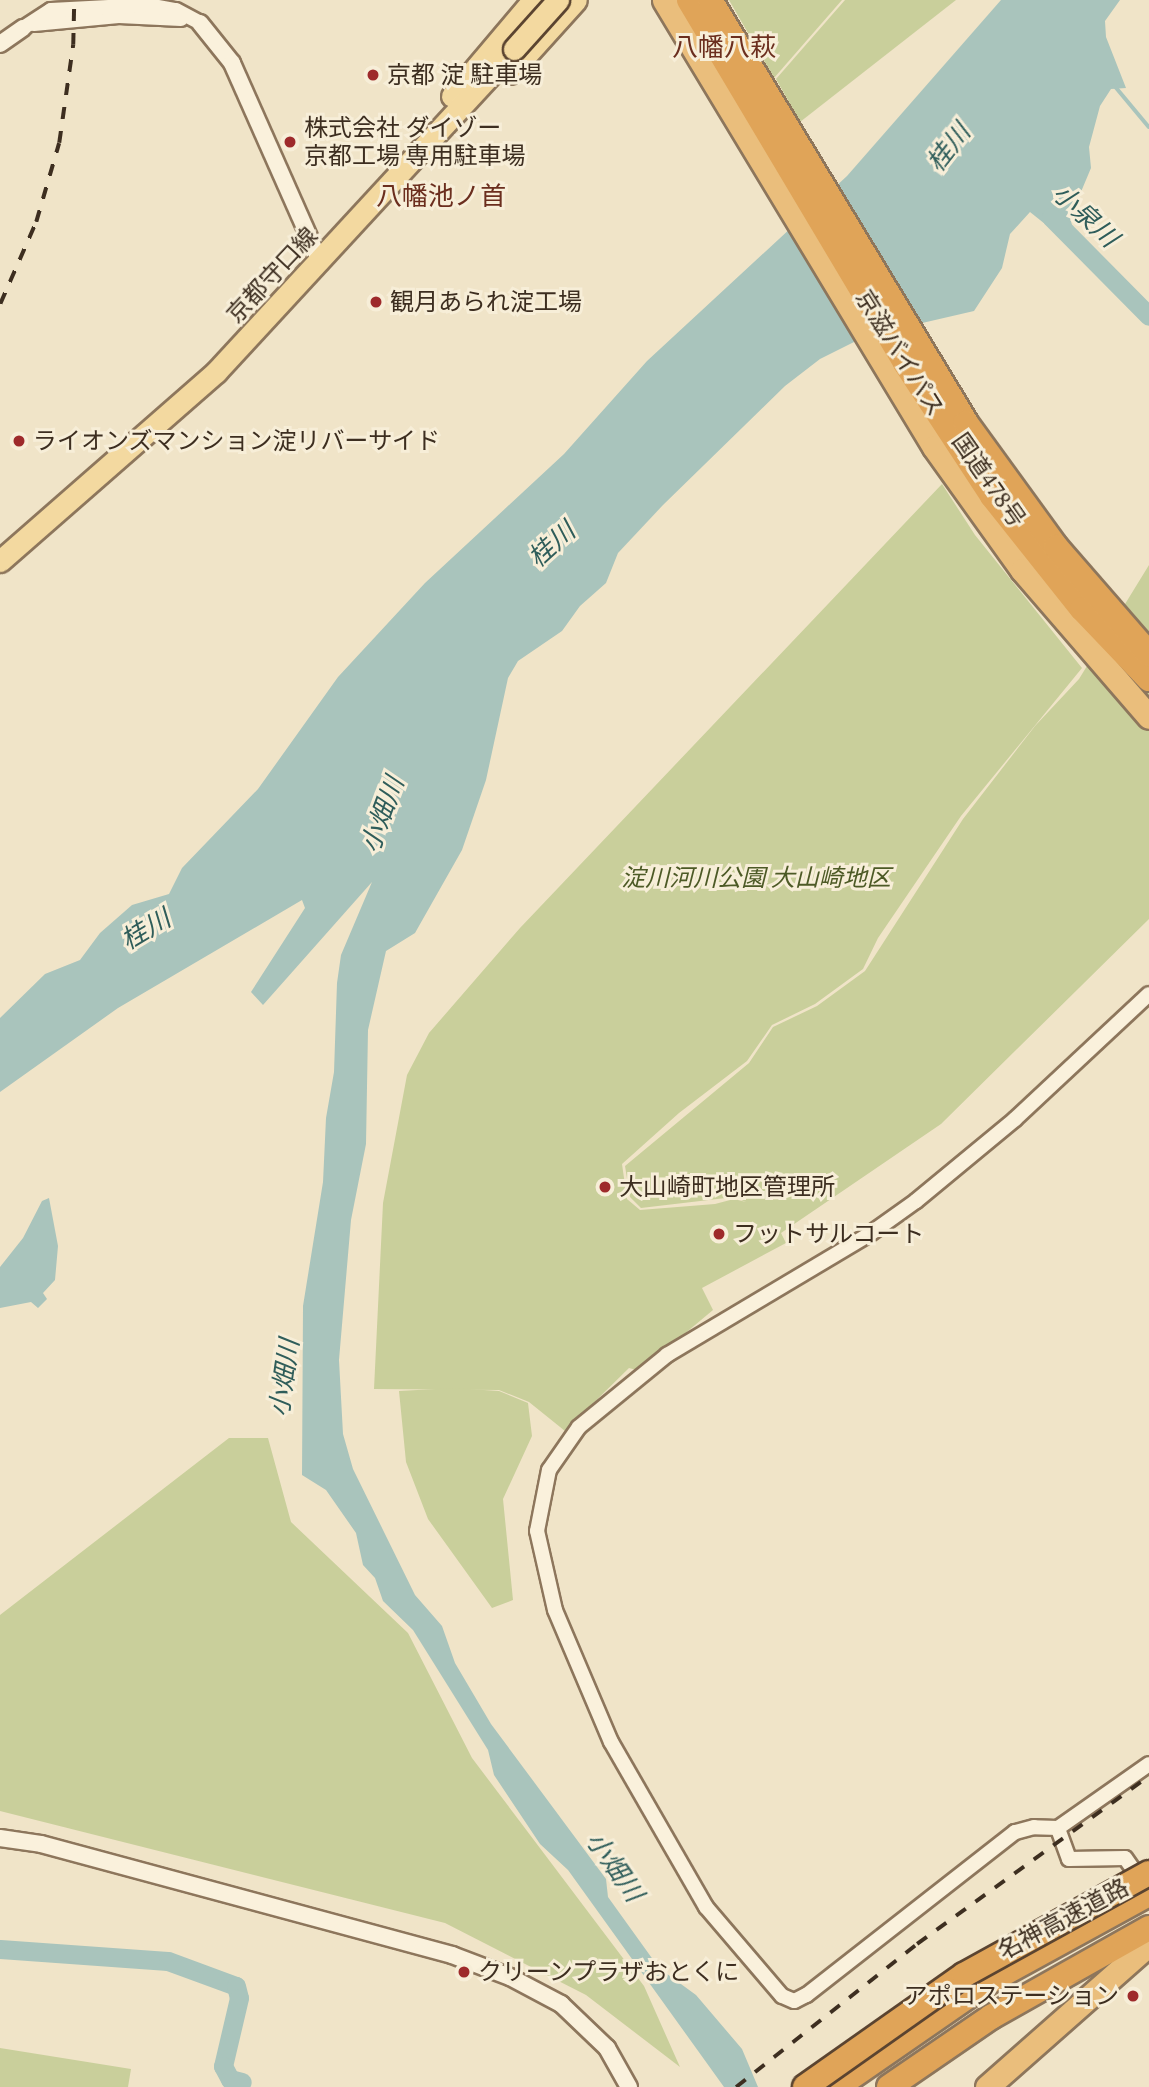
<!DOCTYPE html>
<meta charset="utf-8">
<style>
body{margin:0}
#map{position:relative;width:1149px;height:2087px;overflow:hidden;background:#f0e4c8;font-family:"Source Serif 4","Noto Sans JP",serif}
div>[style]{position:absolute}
.green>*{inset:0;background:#c9cf9b}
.water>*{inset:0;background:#a9c4bc}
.stream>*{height:3.5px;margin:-1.75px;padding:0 1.75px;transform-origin:1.75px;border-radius:1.75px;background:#a9c4bc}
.river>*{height:19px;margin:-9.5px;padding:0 9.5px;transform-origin:9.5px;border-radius:9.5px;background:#a9c4bc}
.roads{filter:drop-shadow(2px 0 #8d765c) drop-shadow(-2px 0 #8d765c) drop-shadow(0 2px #8d765c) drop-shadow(0 -2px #8d765c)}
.minor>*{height:14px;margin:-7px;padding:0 7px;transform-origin:7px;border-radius:7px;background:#faf1dc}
.tertiary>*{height:16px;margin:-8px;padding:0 8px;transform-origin:8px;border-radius:8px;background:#faf1dc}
.primary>*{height:21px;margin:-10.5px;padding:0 10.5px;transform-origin:10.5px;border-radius:10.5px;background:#f3d9a0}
.trunk>*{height:23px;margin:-11.5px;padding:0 11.5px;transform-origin:11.5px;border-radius:11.5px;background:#eabe7c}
.motorway>*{height:24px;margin:-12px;padding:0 12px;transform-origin:12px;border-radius:12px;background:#e0a458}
.rail>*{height:3.5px;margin-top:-1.75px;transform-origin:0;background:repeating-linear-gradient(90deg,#3d2e20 0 12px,transparent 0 24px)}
.bridges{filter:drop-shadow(2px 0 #5b4430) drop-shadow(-2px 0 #5b4430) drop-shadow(0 2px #5b4430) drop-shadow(0 -2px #5b4430)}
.primary-bridge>*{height:21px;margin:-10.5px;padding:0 10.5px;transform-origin:10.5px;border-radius:10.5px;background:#f3d9a0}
.motorway-bridge>*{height:24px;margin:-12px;padding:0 12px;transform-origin:12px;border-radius:12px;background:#e0a458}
.dots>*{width:19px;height:19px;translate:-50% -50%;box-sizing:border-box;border:4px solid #f7eed8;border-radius:50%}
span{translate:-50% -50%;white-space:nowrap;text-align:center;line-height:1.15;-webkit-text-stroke:6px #f7eed8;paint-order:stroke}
.poi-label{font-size:24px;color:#3d2e20}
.left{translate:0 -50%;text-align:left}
.right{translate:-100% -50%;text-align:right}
.street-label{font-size:24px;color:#3d2e20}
.park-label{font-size:24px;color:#4d5a26;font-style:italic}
.neighbourhood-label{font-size:26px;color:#6b2e1e}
.water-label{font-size:26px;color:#2f5d5a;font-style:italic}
</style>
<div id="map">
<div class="green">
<div style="clip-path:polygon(729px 0,842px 0,774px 78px)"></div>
<div style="clip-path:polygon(845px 0,956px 0,800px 122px,776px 79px)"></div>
<div style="clip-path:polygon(942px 484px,975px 535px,1082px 668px,961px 816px,878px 938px,863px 969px,815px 1004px,772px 1025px,747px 1061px,679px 1113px,622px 1164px,627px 1199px,640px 1210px,715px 1204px,734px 1199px,746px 1202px,734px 1197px,641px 1208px,630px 1197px,625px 1166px,749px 1063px,773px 1027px,817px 1006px,865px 971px,963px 819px,1035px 726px,1079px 679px,1149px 565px,1149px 919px,941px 1124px,781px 1233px,786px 1243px,702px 1288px,713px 1310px,640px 1371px,629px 1368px,565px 1431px,529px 1402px,499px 1390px,374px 1389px,383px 1203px,407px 1075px,429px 1033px,520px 928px)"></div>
<div style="clip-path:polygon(454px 1388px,499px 1391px,528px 1403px,532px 1436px,503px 1499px,513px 1600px,492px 1608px,428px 1519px,406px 1462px,399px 1391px)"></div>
<div style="clip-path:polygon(229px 1438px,268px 1438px,291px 1522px,408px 1633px,472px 1758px,644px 1986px,680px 2067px,586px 1995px,445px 1923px,0 1811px,0 1615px)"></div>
<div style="clip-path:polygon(0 2048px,131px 2069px,128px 2087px,0 2087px)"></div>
</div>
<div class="water">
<div style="clip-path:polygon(1001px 0,1120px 0,1105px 21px,1106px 37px,1126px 88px,1111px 89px,1100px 106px,1089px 147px,1091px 168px,1070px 218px,1074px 232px,1065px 240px,1030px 212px,1010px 234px,1002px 268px,974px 311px,866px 336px,820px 359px,785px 386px,663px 505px,618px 553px,606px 583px,580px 606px,562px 631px,518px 661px,508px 678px,486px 780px,462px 850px,415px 933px,386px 951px,368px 1030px,366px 1144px,351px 1220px,339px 1360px,343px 1434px,353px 1469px,415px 1595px,442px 1626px,455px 1663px,491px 1724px,606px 1879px,608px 1897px,659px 1968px,696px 1995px,742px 2049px,758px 2087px,724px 2087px,568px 1870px,540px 1844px,494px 1775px,488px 1750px,413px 1630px,383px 1601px,375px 1578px,363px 1565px,356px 1533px,326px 1490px,302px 1475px,303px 1306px,323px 1182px,326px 1118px,334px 1072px,337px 983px,341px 955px,372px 882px,263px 1005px,251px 992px,305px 908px,302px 900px,118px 1008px,0 1092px,0 1018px,45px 974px,80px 960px,100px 933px,132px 905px,169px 894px,182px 868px,258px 789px,338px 677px,425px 583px,564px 454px,647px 361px,847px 176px)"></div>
<div style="clip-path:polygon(49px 1198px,58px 1246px,55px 1280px,43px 1293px,47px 1299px,38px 1308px,31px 1302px,0 1308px,0 1267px,23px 1238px,42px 1201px)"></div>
</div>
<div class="stream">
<div style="left:1115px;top:86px;width:53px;rotate:50.3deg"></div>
</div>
<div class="river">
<div style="left:1051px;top:217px;width:139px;rotate:45.3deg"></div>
<div style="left:0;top:1949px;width:168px;rotate:4.1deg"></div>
<div style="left:168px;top:1961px;width:72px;rotate:20.2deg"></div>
<div style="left:236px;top:1986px;width:12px;rotate:76deg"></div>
<div style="left:239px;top:1998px;width:70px;rotate:103.2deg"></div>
<div style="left:223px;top:2066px;width:15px;rotate:62deg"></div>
<div style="left:230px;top:2079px;width:12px;rotate:14deg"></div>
</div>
<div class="roads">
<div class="minor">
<div style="left:34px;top:24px;width:85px;rotate:-5.4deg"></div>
<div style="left:119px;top:16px;width:62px;rotate:2.8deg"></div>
<div style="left:23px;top:28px;width:33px;rotate:-33deg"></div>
<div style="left:51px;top:10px;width:96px;rotate:-3deg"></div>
<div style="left:147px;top:5px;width:29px;rotate:10deg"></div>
<div style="left:176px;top:10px;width:27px;rotate:28deg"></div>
<div style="left:1058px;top:1828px;width:111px;rotate:-35.1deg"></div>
<div style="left:1142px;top:1882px;width:29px;rotate:-125deg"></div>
<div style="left:1125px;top:1858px;width:56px;rotate:179deg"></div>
<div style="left:1069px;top:1859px;width:33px;rotate:-110deg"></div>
<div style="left:1058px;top:1828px;width:24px;rotate:-178deg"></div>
<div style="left:1034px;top:1827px;width:20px;rotate:165deg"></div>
<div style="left:1015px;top:1832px;width:265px;rotate:142deg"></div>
<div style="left:806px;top:1995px;width:13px;rotate:153deg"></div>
<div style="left:794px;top:2001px;width:13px;rotate:-157deg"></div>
<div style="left:782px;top:1996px;width:117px;rotate:-130.5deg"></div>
<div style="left:706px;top:1907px;width:190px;rotate:-119.9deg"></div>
<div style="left:611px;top:1742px;width:143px;rotate:-113deg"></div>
<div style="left:555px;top:1610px;width:81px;rotate:-102.8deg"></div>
<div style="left:537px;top:1531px;width:62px;rotate:-78.9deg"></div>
<div style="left:549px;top:1470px;width:52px;rotate:-55.1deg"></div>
<div style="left:579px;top:1427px;width:114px;rotate:-39.3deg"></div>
<div style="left:667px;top:1355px;width:233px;rotate:-30.8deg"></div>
<div style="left:867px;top:1236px;width:60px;rotate:-35.5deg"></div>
<div style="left:916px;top:1201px;width:129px;rotate:-39.6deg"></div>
<div style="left:1015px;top:1119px;width:183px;rotate:-43deg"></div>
</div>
<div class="tertiary">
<div style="left:200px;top:23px;width:51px;rotate:51.3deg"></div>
<div style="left:232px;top:63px;width:218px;rotate:66.1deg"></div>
<div style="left:0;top:44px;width:28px;rotate:-35deg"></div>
<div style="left:0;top:1838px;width:41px;rotate:8.3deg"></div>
<div style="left:41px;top:1844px;width:426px;rotate:15.1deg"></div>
<div style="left:452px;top:1955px;width:62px;rotate:20.8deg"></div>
<div style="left:510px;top:1977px;width:58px;rotate:27.9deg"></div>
<div style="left:561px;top:2004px;width:64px;rotate:43.7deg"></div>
<div style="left:607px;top:2048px;width:45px;rotate:60.6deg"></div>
</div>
<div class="primary">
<div style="left:510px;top:73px;width:98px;rotate:-47.9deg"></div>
<div style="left:452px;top:96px;width:126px;rotate:-49.8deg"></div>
<div style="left:0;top:561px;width:287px;rotate:-41.2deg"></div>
<div style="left:216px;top:372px;width:439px;rotate:-47.3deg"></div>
</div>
<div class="trunk">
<div style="left:664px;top:0;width:522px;rotate:58.87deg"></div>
<div style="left:934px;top:447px;width:151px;rotate:54.4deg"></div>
<div style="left:1022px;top:570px;width:194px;rotate:49.2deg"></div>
<div style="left:987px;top:2087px;width:216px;rotate:-41.4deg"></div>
</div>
<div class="motorway">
<div style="left:689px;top:0;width:422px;rotate:59.2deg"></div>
<div style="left:905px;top:363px;width:159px;rotate:56.8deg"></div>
<div style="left:992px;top:496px;width:144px;rotate:51.5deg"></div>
<div style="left:1082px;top:609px;width:97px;rotate:46.3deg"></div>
<div style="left:710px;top:0;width:494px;rotate:58.8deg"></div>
<div style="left:966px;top:423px;width:153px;rotate:54deg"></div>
<div style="left:1056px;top:547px;width:142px;rotate:49deg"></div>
<div style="left:837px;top:2087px;width:186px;rotate:-34.7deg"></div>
<div style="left:990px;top:1981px;width:181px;rotate:-28.7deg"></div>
<div style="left:889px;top:2087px;width:124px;rotate:-34.5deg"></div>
<div style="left:991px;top:2017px;width:181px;rotate:-29.4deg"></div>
</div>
</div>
<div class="rail">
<div style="left:0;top:304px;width:90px;rotate:-66.3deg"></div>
<div style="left:36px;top:222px;width:82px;rotate:-73.8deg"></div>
<div style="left:59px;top:143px;width:99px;rotate:-81.9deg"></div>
<div style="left:73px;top:45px;width:45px;rotate:-88.7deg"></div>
<div style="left:736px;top:2087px;width:231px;rotate:-38.3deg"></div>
<div style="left:917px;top:1944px;width:286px;rotate:-35.9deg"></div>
</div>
<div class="bridges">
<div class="primary-bridge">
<div style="left:514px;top:49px;width:66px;rotate:-48.1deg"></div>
</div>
<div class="motorway-bridge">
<div style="left:805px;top:2087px;width:194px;rotate:-35.2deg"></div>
<div style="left:964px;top:1975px;width:211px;rotate:-28.9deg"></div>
</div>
</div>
<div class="dots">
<div style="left:373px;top:75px;background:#9e2a2b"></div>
<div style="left:290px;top:142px;background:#9e2a2b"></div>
<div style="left:376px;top:302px;background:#9e2a2b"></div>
<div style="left:19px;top:441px;background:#9e2a2b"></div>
<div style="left:605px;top:1187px;background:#9e2a2b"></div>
<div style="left:719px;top:1234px;background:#9e2a2b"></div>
<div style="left:464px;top:1972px;background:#9e2a2b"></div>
<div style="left:1133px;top:1996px;background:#9e2a2b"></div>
</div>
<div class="poi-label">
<span class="left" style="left:387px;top:75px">京都 淀 駐車場</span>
<span class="left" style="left:304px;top:142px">株式会社 ダイゾー<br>京都工場 専用駐車場</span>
<span class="left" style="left:390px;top:302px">観月あられ淀工場</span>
<span class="left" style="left:33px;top:441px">ライオンズマンション淀リバーサイド</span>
<span class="left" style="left:619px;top:1187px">大山崎町地区管理所</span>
<span class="left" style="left:733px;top:1234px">フットサルコート</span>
<span class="left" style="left:478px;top:1972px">クリーンプラザおとくに</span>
<span class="right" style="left:1119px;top:1996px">アポロステーション</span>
</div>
<div class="street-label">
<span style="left:272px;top:275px;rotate:-47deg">京都守口線</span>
<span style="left:900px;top:353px;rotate:58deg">京滋バイパス</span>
<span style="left:989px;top:480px;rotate:55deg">国道478号</span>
<span style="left:1063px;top:1919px;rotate:-28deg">名神高速道路</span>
</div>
<div class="park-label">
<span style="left:756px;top:878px">淀川河川公園 大山崎地区</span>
</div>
<div class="neighbourhood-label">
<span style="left:724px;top:48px">八幡八萩</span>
<span style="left:441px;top:197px">八幡池ノ首</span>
</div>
<div class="water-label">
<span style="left:949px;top:148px;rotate:-52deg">桂川</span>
<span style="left:1085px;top:216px;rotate:43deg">小泉川</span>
<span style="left:552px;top:545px;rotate:-42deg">桂川</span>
<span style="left:383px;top:815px;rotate:-70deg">小畑川</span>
<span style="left:146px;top:930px;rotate:-31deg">桂川</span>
<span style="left:285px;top:1378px;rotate:-82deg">小畑川</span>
<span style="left:614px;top:1867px;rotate:55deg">小畑川</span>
</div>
</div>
